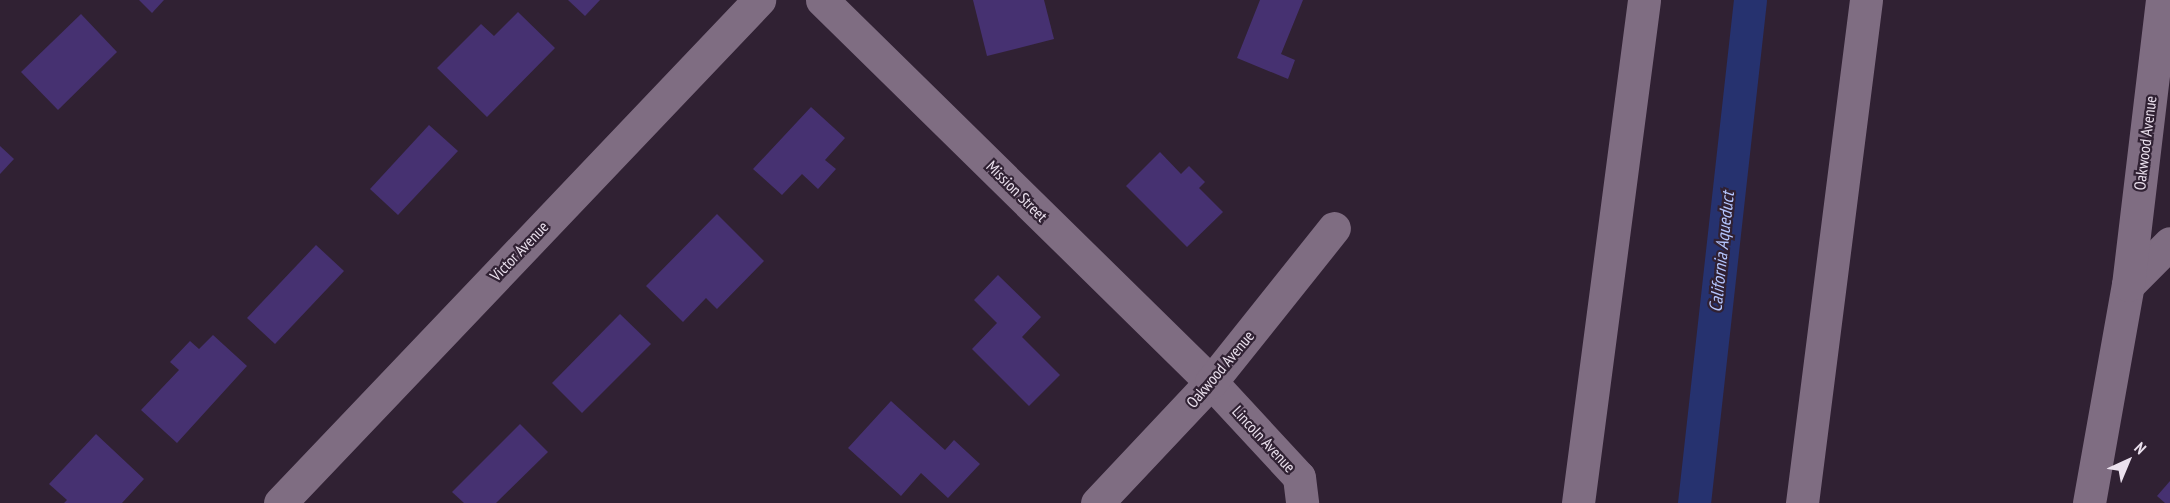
<!DOCTYPE html>
<style>
body{margin:0}
#map{position:relative;width:2170px;height:503px;overflow:hidden;background:#302133;font-family:"PT Sans Narrow",sans-serif}
div>[style]{position:absolute}
.canal>*{height:33px;margin:-16.5px;padding:0 16.5px;transform-origin:16.5px;border-radius:16.5px;background:#26326f}
.building>*{inset:0;background:#463171}
.minor>*{height:33px;margin:-16.5px;padding:0 16.5px;transform-origin:16.5px;border-radius:16.5px;background:#7f6d82}
span{translate:-50% -50%;white-space:nowrap;text-align:center;line-height:1.15;-webkit-text-stroke:4.5px #302133;paint-order:stroke}
.street-label{font-size:16px;color:#ebe1ee}
.water-label{font-size:18px;color:#b4c5fd;font-style:italic}
.north{position:absolute;left:2098px;top:431px;width:60px;height:60px;-webkit-text-stroke:4px #302133;paint-order:stroke;rotate:44deg;font-size:16px;font-weight:700;line-height:24px;text-align:center;color:#ebe1ee}
.north::after{content:'';display:block;margin:auto;width:21px;height:27px;background:#ebe1ee;clip-path:polygon(50% 0,100% 100%,50% 72%,0 100%)}
</style>
<div id="map">
<div class="canal">
<div style="left:1694px;top:503px;width:506px;rotate:-83.65deg"></div>
</div>
<div class="building">
<div style="clip-path:polygon(139px 0,164px 0,152px 13px)"></div>
<div style="clip-path:polygon(568px 0,600px 0,585px 16px)"></div>
<div style="clip-path:polygon(973px 0,1044px 0,1054px 39px,987px 56px)"></div>
<div style="clip-path:polygon(1260px 0,1303px 0,1281px 54px,1295px 60px,1288px 79px,1237px 58px)"></div>
<div style="clip-path:polygon(518px 12px,555px 48px,487px 117px,437px 68px,481px 24px,494px 36px)"></div>
<div style="clip-path:polygon(81px 14px,117px 52px,58px 110px,21px 72px)"></div>
<div style="clip-path:polygon(811px 107px,845px 138px,825px 160px,836px 169px,818px 189px,802px 174px,782px 195px,753px 169px)"></div>
<div style="clip-path:polygon(429px 125px,458px 151px,398px 215px,370px 189px)"></div>
<div style="clip-path:polygon(0 146px,14px 159px,0 174px)"></div>
<div style="clip-path:polygon(1160px 152px,1181px 174px,1189px 166px,1205px 182px,1199px 188px,1223px 212px,1187px 247px,1126px 186px)"></div>
<div style="clip-path:polygon(717px 214px,764px 261px,717px 309px,706px 298px,683px 322px,646px 286px)"></div>
<div style="clip-path:polygon(316px 245px,344px 271px,275px 344px,247px 318px)"></div>
<div style="clip-path:polygon(998px 275px,1041px 317px,1022px 337px,1060px 375px,1029px 406px,972px 349px,997px 323px,974px 300px)"></div>
<div style="clip-path:polygon(620px 314px,651px 344px,582px 413px,552px 383px)"></div>
<div style="clip-path:polygon(213px 335px,247px 366px,177px 443px,141px 410px,179px 370px,170px 362px,190px 341px,199px 349px)"></div>
<div style="clip-path:polygon(891px 401px,945px 450px,954px 440px,980px 464px,948px 498px,921px 473px,901px 496px,848px 448px)"></div>
<div style="clip-path:polygon(520px 424px,548px 452px,496px 503px,464px 503px,452px 492px)"></div>
<div style="clip-path:polygon(96px 434px,144px 479px,122px 503px,64px 503px,67px 500px,49px 484px)"></div>
<div style="clip-path:polygon(2170px 481px,2170px 503px,2165px 503px,2157px 496px)"></div>
</div>
<div class="minor">
<div style="left:822px;top:0;width:545px;rotate:44.48deg"></div>
<div style="left:1211px;top:382px;width:129px;rotate:47.2deg"></div>
<div style="left:1299px;top:477px;width:26px;rotate:83deg"></div>
<div style="left:2128px;top:285px;width:59px;rotate:-45deg"></div>
<div style="left:280px;top:503px;width:695px;rotate:-46.4deg"></div>
<div style="left:1097px;top:503px;width:166px;rotate:-46.7deg"></div>
<div style="left:1211px;top:382px;width:197px;rotate:-51.4deg"></div>
<div style="left:1578px;top:503px;width:507px;rotate:-82.52deg"></div>
<div style="left:1802px;top:503px;width:507px;rotate:-82.75deg"></div>
<div style="left:2089px;top:503px;width:221px;rotate:-79.9deg"></div>
<div style="left:2128px;top:285px;width:287px;rotate:-83.2deg"></div>
</div>
<div class="street-label">
<span style="left:2145px;top:143px;rotate:-83deg">Oakwood Avenue</span>
<span style="left:1017px;top:191px;rotate:45deg">Mission Street</span>
<span style="left:519px;top:251px;rotate:-46deg">Victor Avenue</span>
<span style="left:1220px;top:369px;rotate:-50deg">Oakwood Avenue</span>
<span style="left:1264px;top:439px;rotate:47deg">Lincoln Avenue</span>
</div>
<div class="water-label">
<span style="left:1722px;top:252px;rotate:-84deg">California Aqueduct</span>
</div>
<div class="north">N</div>
</div>
